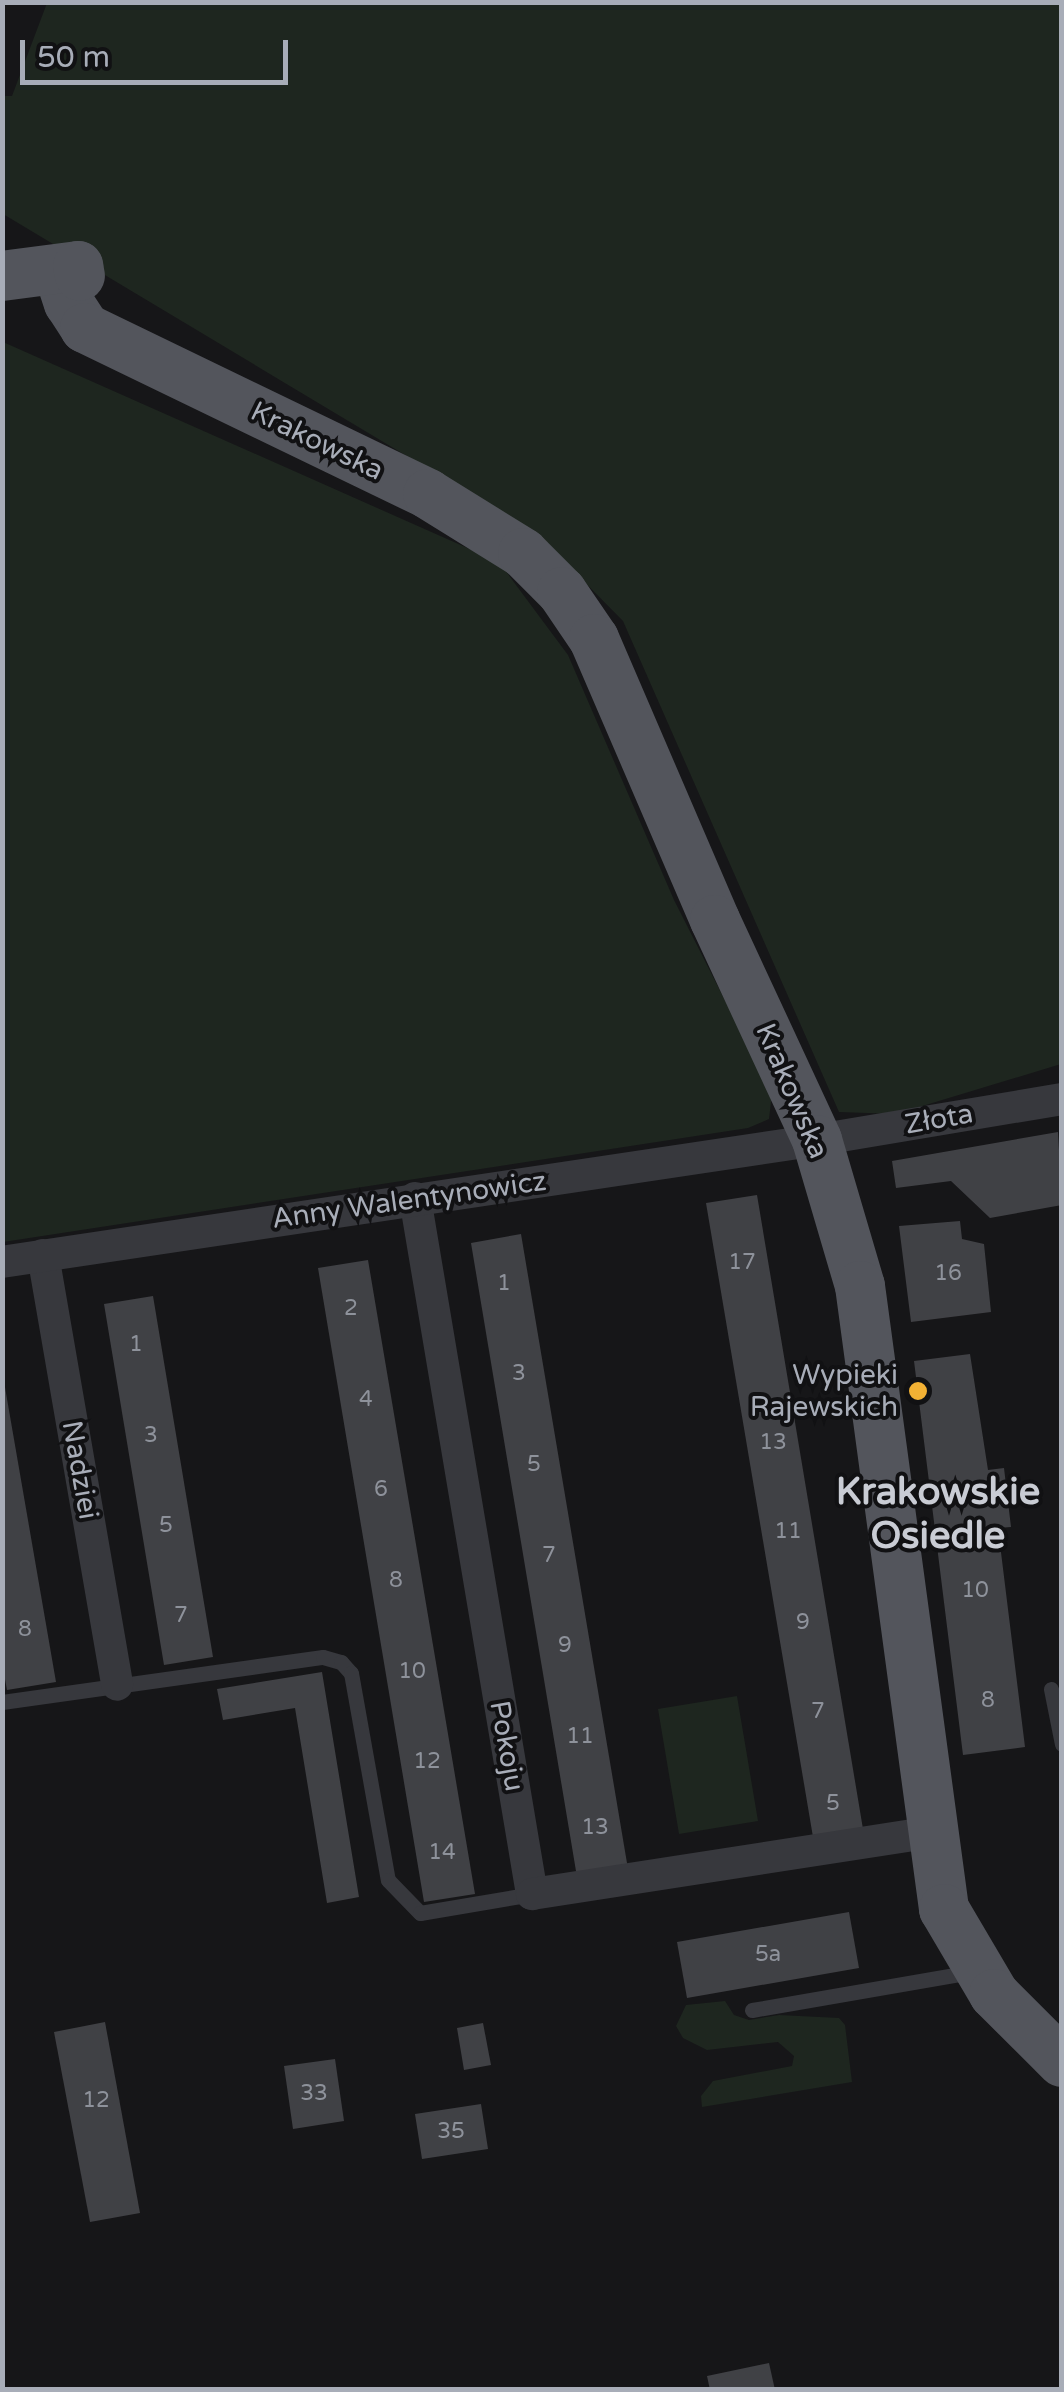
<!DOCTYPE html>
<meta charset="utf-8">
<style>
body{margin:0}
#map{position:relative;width:1064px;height:2392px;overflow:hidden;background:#161618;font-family:"Varela Round",sans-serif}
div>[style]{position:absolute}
.green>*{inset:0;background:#1e261f}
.building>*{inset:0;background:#404145}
.service>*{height:15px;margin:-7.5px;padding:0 7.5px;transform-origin:7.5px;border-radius:7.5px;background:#37383d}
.minor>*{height:32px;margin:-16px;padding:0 16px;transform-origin:16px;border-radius:16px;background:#37383d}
.primary>*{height:50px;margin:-25px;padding:0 25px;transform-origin:25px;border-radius:25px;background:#53555c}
.dots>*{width:28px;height:28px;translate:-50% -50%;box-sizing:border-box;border:5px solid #111113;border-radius:50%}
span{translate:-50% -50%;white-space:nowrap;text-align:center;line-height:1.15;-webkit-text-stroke:8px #111113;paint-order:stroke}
.number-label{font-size:22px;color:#8e929b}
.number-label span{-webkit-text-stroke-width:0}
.street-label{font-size:28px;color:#a8adb8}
.poi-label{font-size:28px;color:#a8adb8}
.right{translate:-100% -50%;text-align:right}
.district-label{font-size:38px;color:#c9ccd4;font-weight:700}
.frame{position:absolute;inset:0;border:5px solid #a8adb8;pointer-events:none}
.scale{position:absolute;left:20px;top:40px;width:268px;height:45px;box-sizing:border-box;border:5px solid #a8adb8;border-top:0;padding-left:12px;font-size:30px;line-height:35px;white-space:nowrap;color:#a8adb8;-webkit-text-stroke:8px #111113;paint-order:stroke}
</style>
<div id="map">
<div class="green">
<div style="clip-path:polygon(47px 3px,1061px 3px,1061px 1064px,896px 1114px,839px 1112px,623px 621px,537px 534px,3px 214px,2px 96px,12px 96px)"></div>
<div style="clip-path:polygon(3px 342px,499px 562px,568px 655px,674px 900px,772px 1093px,769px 1119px,748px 1128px,3px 1242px)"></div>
<div style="clip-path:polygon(737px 1696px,758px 1821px,679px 1834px,658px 1709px)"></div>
<div style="clip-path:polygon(725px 2001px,734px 2015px,749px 2020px,779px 2015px,839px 2018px,845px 2025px,852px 2082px,702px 2107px,701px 2096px,713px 2081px,792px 2066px,794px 2056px,778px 2042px,707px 2050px,683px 2038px,676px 2026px,686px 2005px)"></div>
</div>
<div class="building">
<div style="clip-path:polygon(1058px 1132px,1062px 1205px,990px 1218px,951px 1181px,896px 1188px,892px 1161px)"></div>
<div style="clip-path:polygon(757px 1195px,863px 1829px,813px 1837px,706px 1203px)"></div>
<div style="clip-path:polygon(960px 1221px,962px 1239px,984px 1244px,991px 1312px,911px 1322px,899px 1226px)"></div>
<div style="clip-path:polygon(521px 1234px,628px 1869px,577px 1877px,471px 1243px)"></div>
<div style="clip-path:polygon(368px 1260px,475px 1894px,424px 1902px,318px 1268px)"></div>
<div style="clip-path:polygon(153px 1296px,213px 1657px,164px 1665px,104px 1304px)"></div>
<div style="clip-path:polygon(970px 1354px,988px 1470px,1004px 1468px,1011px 1527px,998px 1528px,1025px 1747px,963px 1755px,914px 1361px)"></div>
<div style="clip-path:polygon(2px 1370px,56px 1682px,7px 1690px,2px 1663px)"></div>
<div style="clip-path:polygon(322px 1672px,359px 1897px,327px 1903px,295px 1708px,223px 1720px,217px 1689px)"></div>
<div style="clip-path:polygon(849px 1912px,859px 1968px,687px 1998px,677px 1942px)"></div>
<div style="clip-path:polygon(105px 2022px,140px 2213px,90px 2222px,54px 2032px)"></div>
<div style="clip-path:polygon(483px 2023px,491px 2065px,464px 2070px,457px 2028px)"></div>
<div style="clip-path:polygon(335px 2059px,344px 2121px,293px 2129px,284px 2066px)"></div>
<div style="clip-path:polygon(481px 2104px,488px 2149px,422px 2159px,415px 2114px)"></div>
<div style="clip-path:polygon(769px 2363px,775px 2390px,710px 2390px,707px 2376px)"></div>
</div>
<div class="service">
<div style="left:1051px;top:1689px;width:56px;rotate:78.7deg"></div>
<div style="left:2px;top:1702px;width:324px;rotate:-8deg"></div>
<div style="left:323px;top:1657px;width:19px;rotate:16deg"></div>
<div style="left:341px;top:1662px;width:15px;rotate:48deg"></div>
<div style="left:351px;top:1673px;width:210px;rotate:79.9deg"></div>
<div style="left:388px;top:1880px;width:46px;rotate:45.9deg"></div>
<div style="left:420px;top:1913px;width:114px;rotate:-9.6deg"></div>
<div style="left:752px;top:2010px;width:222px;rotate:-9.8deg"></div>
</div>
<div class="minor">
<div style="left:415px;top:1198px;width:706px;rotate:80.46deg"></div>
<div style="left:532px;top:1894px;width:406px;rotate:-8.8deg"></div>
<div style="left:43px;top:1255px;width:436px;rotate:80.2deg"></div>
<div style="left:2px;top:1262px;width:824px;rotate:-8.51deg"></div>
<div style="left:817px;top:1140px;width:248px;rotate:-9.5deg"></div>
</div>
<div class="primary">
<div style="left:58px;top:270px;width:35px;rotate:72deg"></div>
<div style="left:69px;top:303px;width:30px;rotate:57deg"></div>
<div style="left:85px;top:328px;width:381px;rotate:25.8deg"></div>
<div style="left:428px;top:494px;width:112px;rotate:31.8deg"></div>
<div style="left:523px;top:553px;width:55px;rotate:45deg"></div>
<div style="left:562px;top:592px;width:57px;rotate:55.8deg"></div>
<div style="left:594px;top:639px;width:306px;rotate:66.7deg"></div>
<div style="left:715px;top:920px;width:242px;rotate:65.1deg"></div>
<div style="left:817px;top:1140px;width:152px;rotate:73.6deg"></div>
<div style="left:860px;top:1286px;width:629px;rotate:82.32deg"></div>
<div style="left:944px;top:1909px;width:99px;rotate:59.5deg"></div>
<div style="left:994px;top:1994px;width:96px;rotate:45deg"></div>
<div style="left:2px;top:276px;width:77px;rotate:-7.5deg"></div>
<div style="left:78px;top:266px;width:10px;rotate:79deg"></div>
</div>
<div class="dots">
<div style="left:918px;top:1391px;background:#f2b134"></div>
</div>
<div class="number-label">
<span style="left:742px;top:1263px">17</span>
<span style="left:948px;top:1274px">16</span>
<span style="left:504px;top:1284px">1</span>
<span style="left:351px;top:1309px">2</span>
<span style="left:136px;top:1345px">1</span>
<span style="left:519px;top:1374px">3</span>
<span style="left:366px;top:1400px">4</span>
<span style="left:151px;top:1436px">3</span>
<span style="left:773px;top:1443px">13</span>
<span style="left:534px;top:1465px">5</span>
<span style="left:381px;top:1490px">6</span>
<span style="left:166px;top:1526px">5</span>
<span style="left:788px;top:1532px">11</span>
<span style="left:549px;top:1556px">7</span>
<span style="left:396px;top:1581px">8</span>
<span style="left:975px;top:1591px">10</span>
<span style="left:181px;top:1616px">7</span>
<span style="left:803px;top:1623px">9</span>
<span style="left:25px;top:1630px">8</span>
<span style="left:565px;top:1646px">9</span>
<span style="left:412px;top:1672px">10</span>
<span style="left:988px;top:1701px">8</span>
<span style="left:818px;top:1712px">7</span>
<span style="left:580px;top:1737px">11</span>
<span style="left:427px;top:1762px">12</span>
<span style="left:833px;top:1804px">5</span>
<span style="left:595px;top:1828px">13</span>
<span style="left:442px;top:1853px">14</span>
<span style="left:768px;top:1955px">5a</span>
<span style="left:314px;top:2094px">33</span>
<span style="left:96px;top:2101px">12</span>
<span style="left:451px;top:2132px">35</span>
</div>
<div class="street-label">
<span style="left:317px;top:441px;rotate:26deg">Krakowska</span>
<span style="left:792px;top:1091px;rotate:67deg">Krakowska</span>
<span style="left:939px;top:1119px;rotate:-10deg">Złota</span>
<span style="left:409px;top:1200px;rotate:-8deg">Anny Walentynowicz</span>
<span style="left:80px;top:1470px;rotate:80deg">Nadziei</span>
<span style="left:507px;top:1746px;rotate:80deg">Pokoju</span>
</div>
<div class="poi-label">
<span class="right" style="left:898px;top:1391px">Wypieki<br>Rajewskich</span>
</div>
<div class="district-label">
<span style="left:938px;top:1515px">Krakowskie<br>Osiedle</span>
</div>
<div class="frame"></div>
<div class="scale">50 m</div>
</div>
